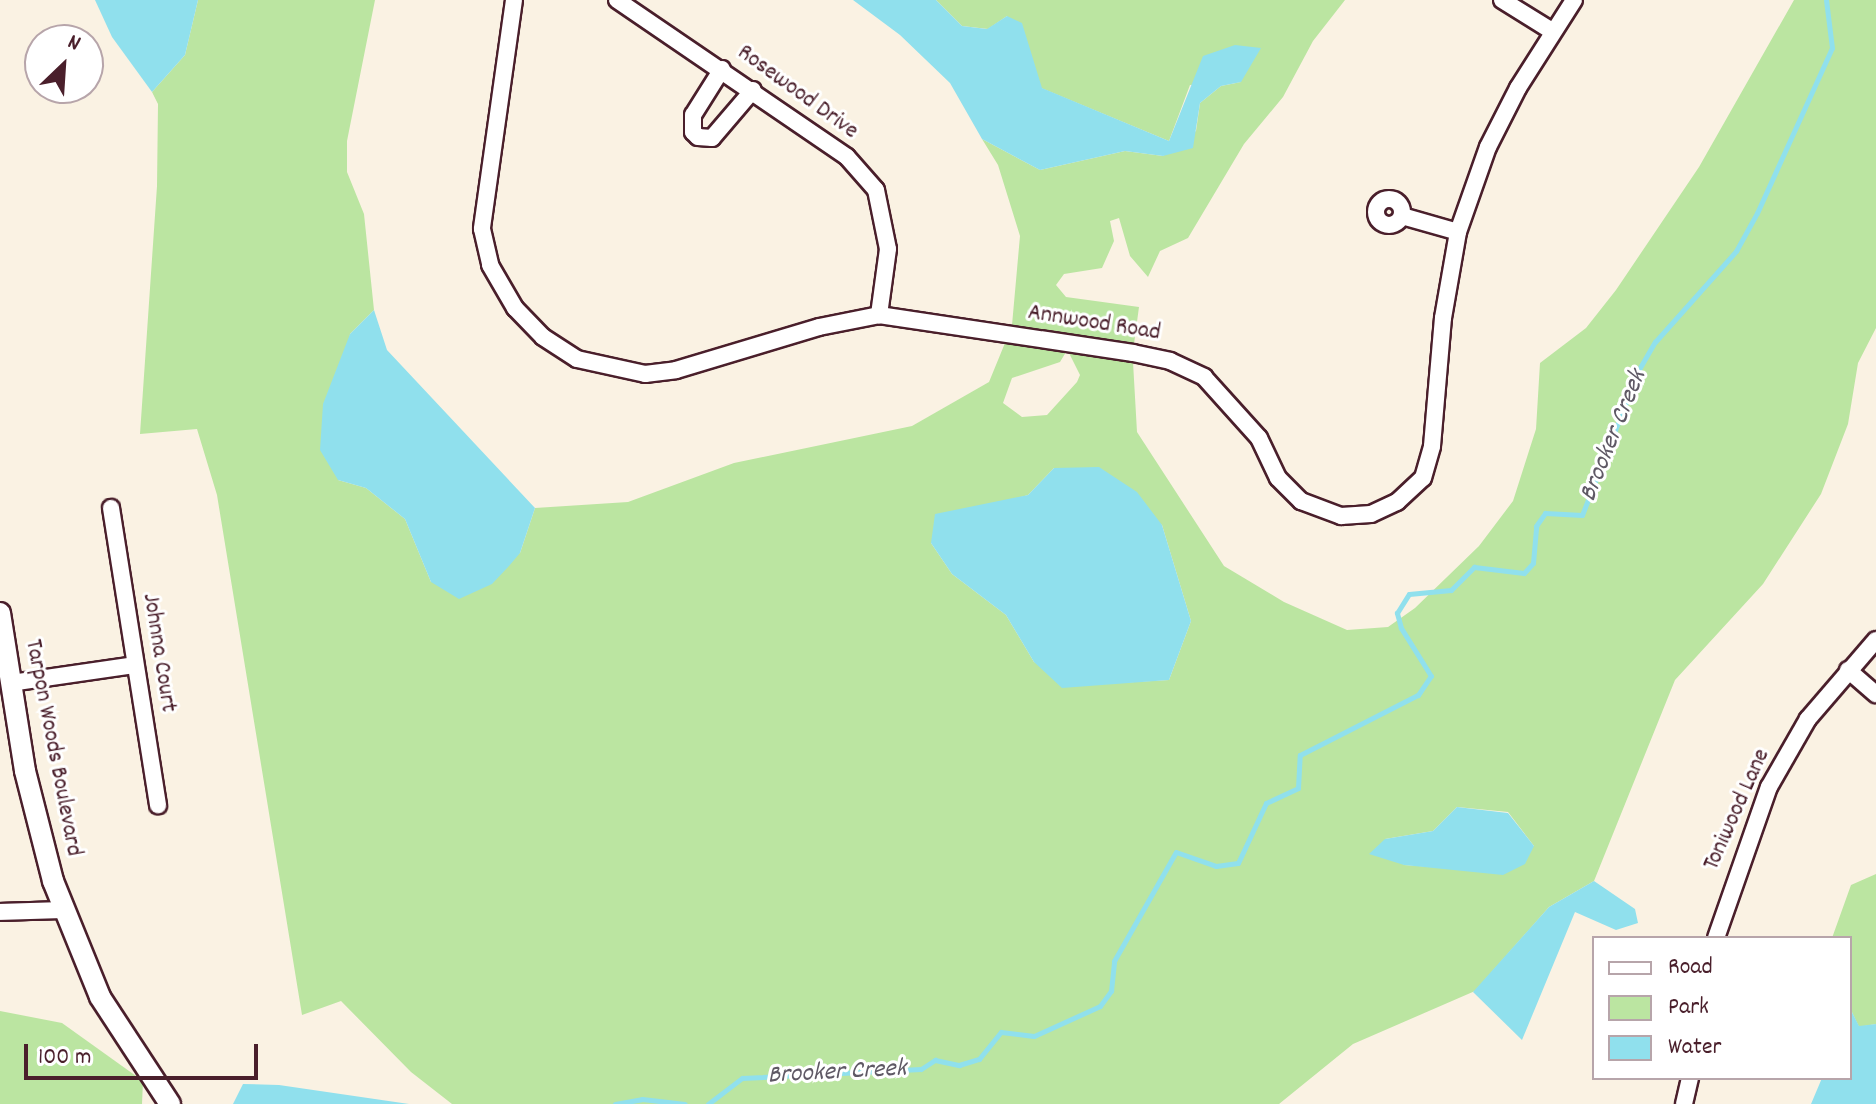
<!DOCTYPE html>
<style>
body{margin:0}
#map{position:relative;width:1876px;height:1104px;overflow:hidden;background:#faf2e3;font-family:Dekko,sans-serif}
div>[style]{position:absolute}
.green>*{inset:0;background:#bbe5a1}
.water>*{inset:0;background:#90e0ed}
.stream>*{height:5px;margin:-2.5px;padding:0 2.5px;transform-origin:2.5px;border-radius:2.5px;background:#90e0ed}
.roads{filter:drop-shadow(2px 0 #4a1f2b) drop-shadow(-2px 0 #4a1f2b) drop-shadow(0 2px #4a1f2b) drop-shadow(0 -2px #4a1f2b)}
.minor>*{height:16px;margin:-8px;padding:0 8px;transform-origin:8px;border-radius:8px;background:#fff}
.minor>.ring{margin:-8px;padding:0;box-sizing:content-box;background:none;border:16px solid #fff;border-radius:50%}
.tertiary>*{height:20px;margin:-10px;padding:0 10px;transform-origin:10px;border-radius:10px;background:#fff}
span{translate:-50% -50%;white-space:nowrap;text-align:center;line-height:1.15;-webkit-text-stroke:6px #fff;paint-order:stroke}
.street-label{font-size:24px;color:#4a1f2b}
.water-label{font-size:26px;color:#5f5965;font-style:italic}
.legend{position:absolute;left:1592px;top:936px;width:260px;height:144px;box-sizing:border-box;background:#fff;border:2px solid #b7a5aa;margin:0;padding:10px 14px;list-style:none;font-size:24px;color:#4a1f2b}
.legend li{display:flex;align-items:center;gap:16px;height:40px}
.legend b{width:40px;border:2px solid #b7a5aa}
.north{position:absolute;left:24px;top:24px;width:80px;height:80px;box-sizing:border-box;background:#fff;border:2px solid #b7a5aa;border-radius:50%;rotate:25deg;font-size:22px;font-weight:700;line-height:32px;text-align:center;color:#4a1f2b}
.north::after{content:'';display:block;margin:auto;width:28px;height:36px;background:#4a1f2b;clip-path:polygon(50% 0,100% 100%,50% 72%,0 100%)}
.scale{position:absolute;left:24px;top:1044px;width:234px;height:36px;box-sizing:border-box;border:4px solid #4a1f2b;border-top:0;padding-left:10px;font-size:24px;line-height:28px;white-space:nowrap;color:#4a1f2b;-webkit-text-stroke:6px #fff;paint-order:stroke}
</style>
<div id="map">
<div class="green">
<div style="clip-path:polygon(evenodd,198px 0,375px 0,347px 141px,347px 172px,364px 214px,374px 310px,350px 334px,338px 480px,366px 488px,405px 519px,431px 582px,520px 553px,535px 508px,628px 502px,734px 463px,912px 426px,989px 382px,1005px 343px,1066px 352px,1060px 362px,1012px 378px,1003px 403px,1022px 417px,1047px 415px,1077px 382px,1080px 375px,1069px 353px,1133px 362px,1137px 432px,1224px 566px,1284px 602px,1347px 630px,1388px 627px,1415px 608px,1479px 546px,1513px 501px,1536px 429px,1540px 363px,1586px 328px,1616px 290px,1699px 167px,1794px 0,1876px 0,1876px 328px,1858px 363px,1848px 424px,1821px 494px,1763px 584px,1675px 680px,1594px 881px,1549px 907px,1475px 991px,1353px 1044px,1279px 1104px,452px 1104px,411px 1072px,341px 1001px,302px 1015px,217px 495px,197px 429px,140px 434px,157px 186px,158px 104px,152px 92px,185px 55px,198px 0,1054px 468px,1162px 525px,1191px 621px,1169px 680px,1100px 684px,1034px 662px,1006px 615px,952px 574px,931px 543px,987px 507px,1028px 495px,1054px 468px,198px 0,1457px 807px,1508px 812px,1534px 846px,1448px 868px,1404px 865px,1385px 839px,1433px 831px,1457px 807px)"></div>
<div style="clip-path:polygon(936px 0,1345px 0,1313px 41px,1283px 97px,1244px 144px,1188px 238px,1160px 251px,1148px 277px,1130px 256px,1119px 218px,1110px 221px,1114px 241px,1102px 268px,1064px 274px,1056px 285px,1066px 297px,1139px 307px,1134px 344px,1012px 325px,1020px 236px,998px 165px,982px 139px,1040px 170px,1125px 151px,1163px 156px,1196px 131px,1200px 103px,1221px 86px,1241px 82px,1190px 85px,1169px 141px,1041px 88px,1007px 16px,988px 29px,962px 26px)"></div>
<div style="clip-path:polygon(1876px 874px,1876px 1024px,1859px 1027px,1850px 1008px,1850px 938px,1832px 938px,1851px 885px)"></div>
<div style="clip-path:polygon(0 1011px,62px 1023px,143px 1081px,142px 1104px,0 1104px)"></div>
</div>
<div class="water">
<div style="clip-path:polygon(95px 0,198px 0,185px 55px,152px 92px,112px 37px)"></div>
<div style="clip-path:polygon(853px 0,936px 0,962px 26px,987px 29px,1007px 16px,1022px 23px,1042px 88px,1169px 141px,1203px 56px,1235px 45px,1261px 48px,1241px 82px,1221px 86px,1200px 103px,1193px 148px,1163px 156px,1125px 151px,1040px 170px,982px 139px,950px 83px,900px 35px)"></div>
<div style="clip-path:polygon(374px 310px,387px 350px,535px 508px,520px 553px,509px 566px,492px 584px,459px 599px,431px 582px,405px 519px,366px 488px,338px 480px,320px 450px,323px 404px,350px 334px)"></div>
<div style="clip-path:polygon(1099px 467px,1137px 492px,1162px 525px,1191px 621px,1169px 680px,1062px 688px,1034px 662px,1006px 615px,952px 574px,931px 543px,935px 514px,1028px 495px,1054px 468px)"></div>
<div style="clip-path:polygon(1457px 807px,1508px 813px,1534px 846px,1525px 864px,1503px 875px,1404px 865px,1369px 854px,1385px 839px,1433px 831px)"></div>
<div style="clip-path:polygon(1594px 881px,1635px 909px,1638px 923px,1616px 930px,1575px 912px,1522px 1040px,1473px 992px,1549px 907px)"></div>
<div style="clip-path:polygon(1850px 1008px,1859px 1026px,1876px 1024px,1876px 1104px,1811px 1104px,1822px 1078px,1850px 1078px)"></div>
<div style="clip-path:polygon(243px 1084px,279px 1085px,409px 1104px,233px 1104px)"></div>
</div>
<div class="stream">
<div style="left:615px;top:1104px;width:27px;rotate:-10deg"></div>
<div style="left:642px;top:1099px;width:43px;rotate:6.6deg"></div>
<div style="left:708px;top:1104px;width:43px;rotate:-37.4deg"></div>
<div style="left:742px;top:1078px;width:179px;rotate:-2.9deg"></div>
<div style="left:921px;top:1069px;width:17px;rotate:-33deg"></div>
<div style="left:935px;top:1060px;width:25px;rotate:12deg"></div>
<div style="left:959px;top:1065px;width:21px;rotate:-17deg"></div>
<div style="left:979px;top:1059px;width:35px;rotate:-51deg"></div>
<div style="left:1001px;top:1032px;width:33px;rotate:7deg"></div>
<div style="left:1034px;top:1036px;width:72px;rotate:-24.4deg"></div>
<div style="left:1100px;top:1006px;width:19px;rotate:-54deg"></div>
<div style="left:1111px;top:991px;width:30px;rotate:-84deg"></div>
<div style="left:1114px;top:961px;width:125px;rotate:-60.4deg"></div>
<div style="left:1176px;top:852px;width:42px;rotate:19.3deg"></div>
<div style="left:1216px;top:866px;width:22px;rotate:-8deg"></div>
<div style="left:1238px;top:863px;width:66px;rotate:-65deg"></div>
<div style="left:1266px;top:803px;width:35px;rotate:-25deg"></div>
<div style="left:1298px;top:788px;width:33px;rotate:-87deg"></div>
<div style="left:1300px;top:755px;width:132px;rotate:-27deg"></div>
<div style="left:1418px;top:695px;width:23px;rotate:-56deg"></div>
<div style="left:1431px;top:676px;width:57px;rotate:-122deg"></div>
<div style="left:1401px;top:628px;width:16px;rotate:-105deg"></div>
<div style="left:1397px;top:613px;width:22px;rotate:-58deg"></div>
<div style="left:1409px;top:594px;width:42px;rotate:-5.4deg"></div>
<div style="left:1451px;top:590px;width:33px;rotate:-45deg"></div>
<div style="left:1474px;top:567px;width:50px;rotate:6.8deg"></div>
<div style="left:1524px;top:573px;width:13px;rotate:-48deg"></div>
<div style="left:1533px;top:563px;width:37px;rotate:-85deg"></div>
<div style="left:1536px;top:526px;width:16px;rotate:-55deg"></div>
<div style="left:1545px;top:513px;width:37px;rotate:3deg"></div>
<div style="left:1582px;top:515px;width:155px;rotate:-68.7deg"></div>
<div style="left:1638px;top:371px;width:34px;rotate:-60deg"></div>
<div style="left:1655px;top:342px;width:122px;rotate:-48.3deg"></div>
<div style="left:1736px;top:251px;width:43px;rotate:-61.1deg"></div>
<div style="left:1757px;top:213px;width:181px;rotate:-65.6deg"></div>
<div style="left:1832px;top:48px;width:48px;rotate:-97.1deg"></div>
</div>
<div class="roads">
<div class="minor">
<div style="left:514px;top:0;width:231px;rotate:98deg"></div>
<div style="left:482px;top:229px;width:37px;rotate:77deg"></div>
<div style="left:490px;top:265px;width:50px;rotate:59.8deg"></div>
<div style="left:515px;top:308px;width:40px;rotate:46deg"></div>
<div style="left:543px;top:337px;width:40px;rotate:32.9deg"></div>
<div style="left:577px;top:359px;width:70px;rotate:12.4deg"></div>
<div style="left:645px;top:374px;width:31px;rotate:-7deg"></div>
<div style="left:676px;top:370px;width:149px;rotate:-16.7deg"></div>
<div style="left:819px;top:327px;width:61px;rotate:-11.3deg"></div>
<div style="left:879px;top:315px;width:257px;rotate:8.5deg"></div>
<div style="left:1133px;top:353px;width:38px;rotate:12deg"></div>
<div style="left:1170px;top:361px;width:38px;rotate:25deg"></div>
<div style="left:1204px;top:377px;width:82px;rotate:48deg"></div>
<div style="left:1259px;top:438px;width:44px;rotate:64.6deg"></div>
<div style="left:1278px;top:478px;width:33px;rotate:45deg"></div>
<div style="left:1301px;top:501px;width:43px;rotate:20.6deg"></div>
<div style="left:1341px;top:516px;width:30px;rotate:-4deg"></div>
<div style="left:1371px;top:514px;width:29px;rotate:-25deg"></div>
<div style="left:1397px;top:502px;width:35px;rotate:-43deg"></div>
<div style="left:1423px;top:478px;width:33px;rotate:-74deg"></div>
<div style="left:1432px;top:446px;width:128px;rotate:-85.1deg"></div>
<div style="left:1443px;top:318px;width:87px;rotate:-80.1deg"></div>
<div style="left:1458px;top:232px;width:90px;rotate:-70.6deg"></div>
<div style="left:1488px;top:147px;width:66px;rotate:-63deg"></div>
<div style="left:1518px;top:88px;width:104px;rotate:-57.5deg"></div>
<div style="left:617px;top:0;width:278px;rotate:34.3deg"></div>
<div style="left:847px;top:157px;width:44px;rotate:48.7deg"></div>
<div style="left:876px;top:190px;width:60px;rotate:78.5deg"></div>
<div style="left:888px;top:249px;width:67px;rotate:97.8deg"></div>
<div style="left:1502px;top:0;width:59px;rotate:31.8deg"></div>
<div style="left:722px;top:69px;width:54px;rotate:122.2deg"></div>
<div style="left:693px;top:115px;width:17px;rotate:90deg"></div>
<div style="left:693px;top:132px;width:7px;rotate:45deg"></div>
<div style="left:698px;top:137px;width:14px;rotate:4deg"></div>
<div style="left:712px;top:138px;width:63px;rotate:-49.5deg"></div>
<div class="ring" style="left:1376px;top:199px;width:10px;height:10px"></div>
<div style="left:1402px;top:216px;width:58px;rotate:15.9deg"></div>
<div style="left:111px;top:508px;width:301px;rotate:81deg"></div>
<div style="left:1848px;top:670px;width:37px;rotate:41deg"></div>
<div style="left:11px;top:683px;width:125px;rotate:-8.3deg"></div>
<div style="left:0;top:912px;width:63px;rotate:-1.8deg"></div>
<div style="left:1716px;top:938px;width:160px;rotate:-70.7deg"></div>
<div style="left:1769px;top:787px;width:78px;rotate:-60.2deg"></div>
<div style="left:1808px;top:719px;width:104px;rotate:-49.3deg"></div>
<div style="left:1684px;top:1104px;width:27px;rotate:-77deg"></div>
</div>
<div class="tertiary">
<div style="left:0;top:613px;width:160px;rotate:81deg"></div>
<div style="left:25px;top:771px;width:114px;rotate:75.7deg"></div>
<div style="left:53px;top:881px;width:125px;rotate:67.9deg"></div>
<div style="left:100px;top:997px;width:128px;rotate:56.8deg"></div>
</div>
</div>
<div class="street-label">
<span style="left:797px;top:93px;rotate:36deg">Rosewood Drive</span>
<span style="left:1094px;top:324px;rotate:9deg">Annwood Road</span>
<span style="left:158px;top:653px;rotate:81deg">Johnna Court</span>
<span style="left:52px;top:748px;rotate:79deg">Tarpon Woods Boulevard</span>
<span style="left:1738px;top:810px;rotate:-66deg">Toniwood Lane</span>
</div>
<div class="water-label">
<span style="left:1614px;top:436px;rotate:-68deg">Brooker Creek</span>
<span style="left:837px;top:1073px;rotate:-3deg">Brooker Creek</span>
</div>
<ul class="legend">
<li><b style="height:10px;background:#fff"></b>Road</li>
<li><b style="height:22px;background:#bbe5a1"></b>Park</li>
<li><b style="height:22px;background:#90e0ed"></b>Water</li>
</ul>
<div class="north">N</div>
<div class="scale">100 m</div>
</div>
